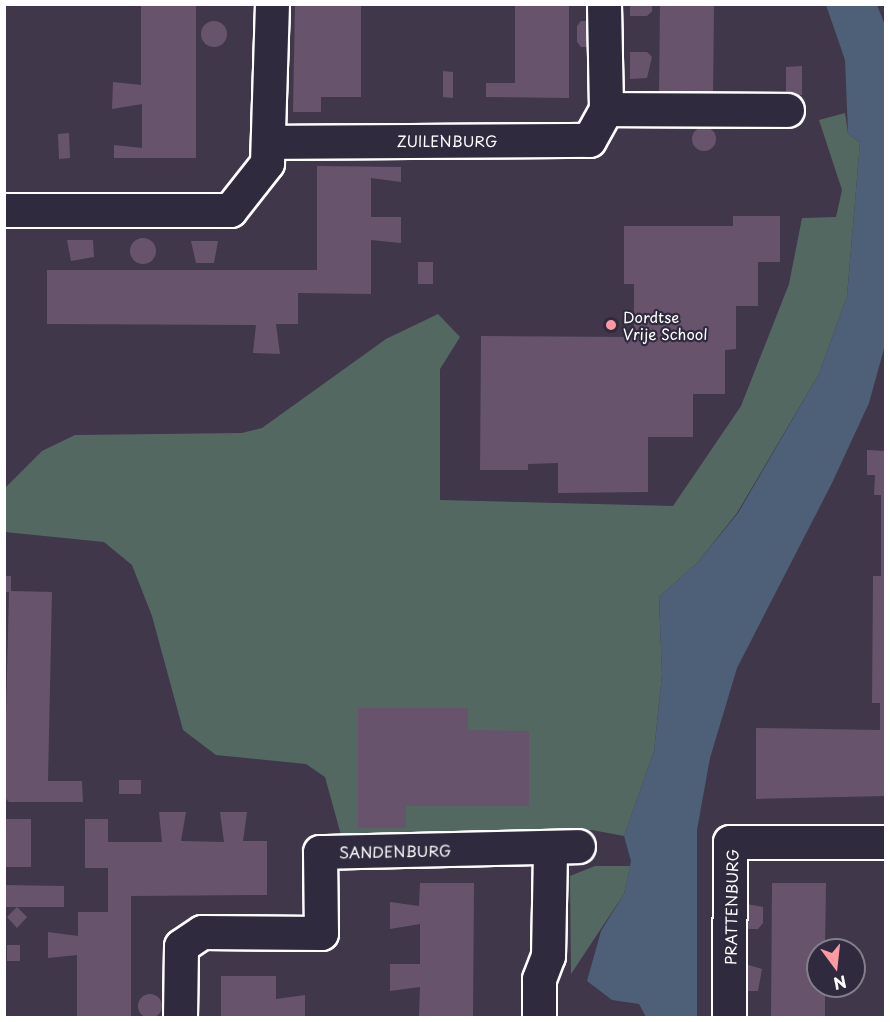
<!DOCTYPE html>
<style>
body{margin:0}
#map{position:relative;width:890px;height:1022px;overflow:hidden;background:#40374b;font-family:"Playpen Sans",sans-serif}
div>[style]{position:absolute}
.green>*{inset:0;background:#546862}
.water>*{inset:0;background:#4e5f78}
.building>*{inset:0;background:#67546c}
.round{border-radius:50%}
.roads{filter:drop-shadow(2px 0 #fff) drop-shadow(-2px 0 #fff) drop-shadow(0 2px #fff) drop-shadow(0 -2px #fff)}
.street>*{height:33px;margin:-16.5px;padding:0 16.5px;transform-origin:16.5px;border-radius:16.5px;background:#2f2a3d}
.dots>*{width:16px;height:16px;translate:-50% -50%;box-sizing:border-box;border:3px solid #2f2a3d;border-radius:50%}
span{translate:-50% -50%;white-space:nowrap;text-align:center;line-height:1.15;-webkit-text-stroke:4.5px #2f2a3d;paint-order:stroke}
.street-label{font-size:15px;color:#fff}
.poi-label{font-size:15px;color:#fff}
.left{translate:0 -50%;text-align:left}
.frame{position:absolute;inset:0;border:6px solid #fff;pointer-events:none}
.north{position:absolute;left:806px;top:938px;width:60px;height:60px;box-sizing:border-box;background:#2f2a3d;border:2px solid #827f8b;border-radius:50%;rotate:165deg;font-size:16px;font-weight:700;line-height:24px;text-align:center;color:#fff}
.north::after{content:'';display:block;margin:auto;width:21px;height:27px;background:#ff9aa2;clip-path:polygon(50% 0,100% 100%,50% 72%,0 100%)}
</style>
<div id="map">
<div class="green">
<div style="clip-path:polygon(845px 113px,848px 133px,860px 143px,847px 296px,819px 374px,737px 513px,698px 562px,659px 597px,662px 675px,654px 751px,624px 836px,592px 830px,341px 835px,325px 777px,306px 764px,216px 755px,183px 730px,152px 616px,132px 565px,104px 542px,5px 532px,5px 488px,42px 451px,75px 435px,242px 433px,262px 428px,386px 339px,438px 314px,460px 337px,440px 369px,440px 500px,673px 506px,741px 406px,789px 284px,802px 218px,836px 217px,842px 190px,819px 120px)"></div>
<div style="clip-path:polygon(595px 866px,630px 866px,624px 894px,571px 974px,570px 876px)"></div>
</div>
<div class="water">
<div style="clip-path:polygon(826px 5px,877px 5px,885px 25px,885px 345px,869px 403px,832px 483px,737px 668px,710px 758px,697px 830px,697px 1017px,646px 1017px,639px 1004px,612px 1000px,587px 981px,601px 931px,624px 894px,631px 861px,624px 836px,654px 751px,662px 675px,659px 597px,698px 562px,738px 513px,819px 374px,847px 296px,860px 143px,848px 133px,845px 60px)"></div>
</div>
<div class="building">
<div style="clip-path:polygon(141px 4px,196px 4px,196px 158px,114px 158px,114px 145px,142px 148px,142px 104px,112px 109px,113px 82px,141px 85px)"></div>
<div style="clip-path:polygon(295px 4px,361px 4px,361px 97px,321px 97px,321px 112px,293px 112px)"></div>
<div style="clip-path:polygon(515px 4px,569px 4px,569px 98px,486px 97px,486px 83px,515px 83px)"></div>
<div style="clip-path:polygon(660px 4px,714px 4px,713px 97px,659px 97px)"></div>
<div style="clip-path:polygon(630px 5px,652px 5px,652px 11px,647px 16px,630px 16px)"></div>
<div class="round" style="left:201px;top:21px;width:26px;height:26px"></div>
<div style="clip-path:polygon(581px 21px,598px 21px,598px 47px,581px 47px,577px 42px,577px 26px)"></div>
<div style="clip-path:polygon(630px 52px,647px 52px,652px 57px,647px 78px,630px 79px)"></div>
<div style="clip-path:polygon(802px 66px,802px 95px,786px 95px,786px 67px)"></div>
<div style="clip-path:polygon(443px 71px,453px 72px,453px 98px,443px 97px)"></div>
<div class="round" style="left:692px;top:127px;width:24px;height:24px"></div>
<div style="clip-path:polygon(69px 133px,70px 158px,59px 159px,58px 134px)"></div>
<div style="clip-path:polygon(317px 166px,401px 167px,401px 182px,371px 178px,371px 217px,401px 217px,401px 243px,371px 240px,371px 294px,298px 293px,298px 324px,276px 324px,280px 354px,253px 353px,256px 325px,47px 324px,47px 270px,317px 270px)"></div>
<div style="clip-path:polygon(733px 216px,780px 216px,780px 262px,758px 262px,758px 306px,736px 306px,736px 349px,725px 350px,725px 394px,693px 394px,693px 437px,648px 437px,648px 492px,558px 493px,558px 463px,528px 464px,528px 470px,480px 470px,481px 336px,634px 337px,634px 284px,624px 284px,624px 226px,733px 226px)"></div>
<div class="round" style="left:130px;top:238px;width:26px;height:26px"></div>
<div style="clip-path:polygon(67px 240px,93px 240px,94px 257px,71px 261px)"></div>
<div style="clip-path:polygon(191px 241px,218px 241px,214px 263px,196px 263px)"></div>
<div style="clip-path:polygon(418px 262px,433px 262px,433px 284px,418px 284px)"></div>
<div style="clip-path:polygon(867px 450px,885px 451px,885px 796px,756px 799px,756px 728px,880px 730px,880px 703px,872px 703px,873px 576px,881px 576px,881px 495px,874px 495px,875px 475px,867px 475px)"></div>
<div style="clip-path:polygon(4px 576px,11px 576px,11px 591px,52px 592px,48px 781px,82px 781px,83px 802px,9px 802px,4px 797px,9px 592px,4px 592px)"></div>
<div style="clip-path:polygon(358px 708px,468px 708px,468px 730px,529px 731px,529px 806px,406px 806px,406px 828px,358px 828px)"></div>
<div style="clip-path:polygon(119px 780px,141px 780px,141px 794px,119px 794px)"></div>
<div style="clip-path:polygon(159px 812px,186px 812px,181px 841px,224px 842px,220px 812px,247px 812px,243px 841px,267px 841px,267px 895px,131px 896px,131px 1017px,77px 1017px,77px 955px,48px 958px,48px 932px,78px 936px,78px 912px,108px 912px,108px 868px,85px 868px,85px 819px,108px 819px,108px 842px,162px 842px)"></div>
<div style="clip-path:polygon(4px 819px,31px 819px,31px 867px,4px 867px)"></div>
<div style="clip-path:polygon(420px 883px,474px 883px,473px 1017px,419px 1017px,420px 987px,390px 991px,390px 964px,420px 964px,420px 924px,390px 929px,390px 902px,419px 906px)"></div>
<div style="clip-path:polygon(772px 883px,826px 883px,825px 950px,818px 950px,818px 986px,825px 986px,825px 1017px,771px 1017px)"></div>
<div style="clip-path:polygon(4px 885px,64px 886px,64px 907px,4px 907px)"></div>
<div style="clip-path:polygon(741px 903px,763px 907px,763px 923px,758px 929px,742px 929px)"></div>
<div style="clip-path:polygon(17px 907px,27px 917px,17px 928px,7px 917px)"></div>
<div style="clip-path:polygon(7px 945px,20px 945px,20px 961px,7px 961px)"></div>
<div style="clip-path:polygon(742px 963px,762px 969px,758px 991px,742px 991px)"></div>
<div style="clip-path:polygon(221px 976px,276px 976px,276px 999px,305px 995px,305px 1017px,221px 1017px)"></div>
<div class="round" style="left:138px;top:994px;width:24px;height:24px"></div>
</div>
<div class="roads">
<div class="street">
<div style="left:606px;top:109px;width:181px;rotate:0.3deg"></div>
<div style="left:270px;top:142px;width:319px;rotate:-0.4deg"></div>
<div style="left:589px;top:140px;width:35px;rotate:-61deg"></div>
<div style="left:606px;top:109px;width:105px;rotate:-91.1deg"></div>
<div style="left:4px;top:210px;width:226px"></div>
<div style="left:230px;top:210px;width:60px;rotate:-51.8deg"></div>
<div style="left:267px;top:163px;width:159px;rotate:-88.2deg"></div>
<div style="left:180px;top:1018px;width:72px;rotate:-89.2deg"></div>
<div style="left:181px;top:946px;width:25px;rotate:-34deg"></div>
<div style="left:202px;top:932px;width:119px;rotate:0.5deg"></div>
<div style="left:321px;top:933px;width:81px;rotate:-90.7deg"></div>
<div style="left:320px;top:852px;width:258px;rotate:-1.3deg"></div>
<div style="left:539px;top:1018px;width:39px;rotate:-90deg"></div>
<div style="left:539px;top:979px;width:25px;rotate:-69deg"></div>
<div style="left:548px;top:956px;width:106px;rotate:-88.9deg"></div>
<div style="left:729px;top:1018px;width:176px;rotate:-89.7deg"></div>
<div style="left:730px;top:842px;width:156px"></div>
</div>
</div>
<div class="dots">
<div style="left:611px;top:325px;background:#ff9aa2"></div>
</div>
<div class="street-label">
<span style="left:447px;top:141px">ZUILENBURG</span>
<span style="left:395px;top:851px;rotate:-1deg">SANDENBURG</span>
<span style="left:731px;top:907px;rotate:-89deg">PRATTENBURG</span>
</div>
<div class="poi-label">
<span class="left" style="left:623px;top:325px">Dordtse<br>Vrije School</span>
</div>
<div class="frame"></div>
<div class="north">N</div>
</div>
